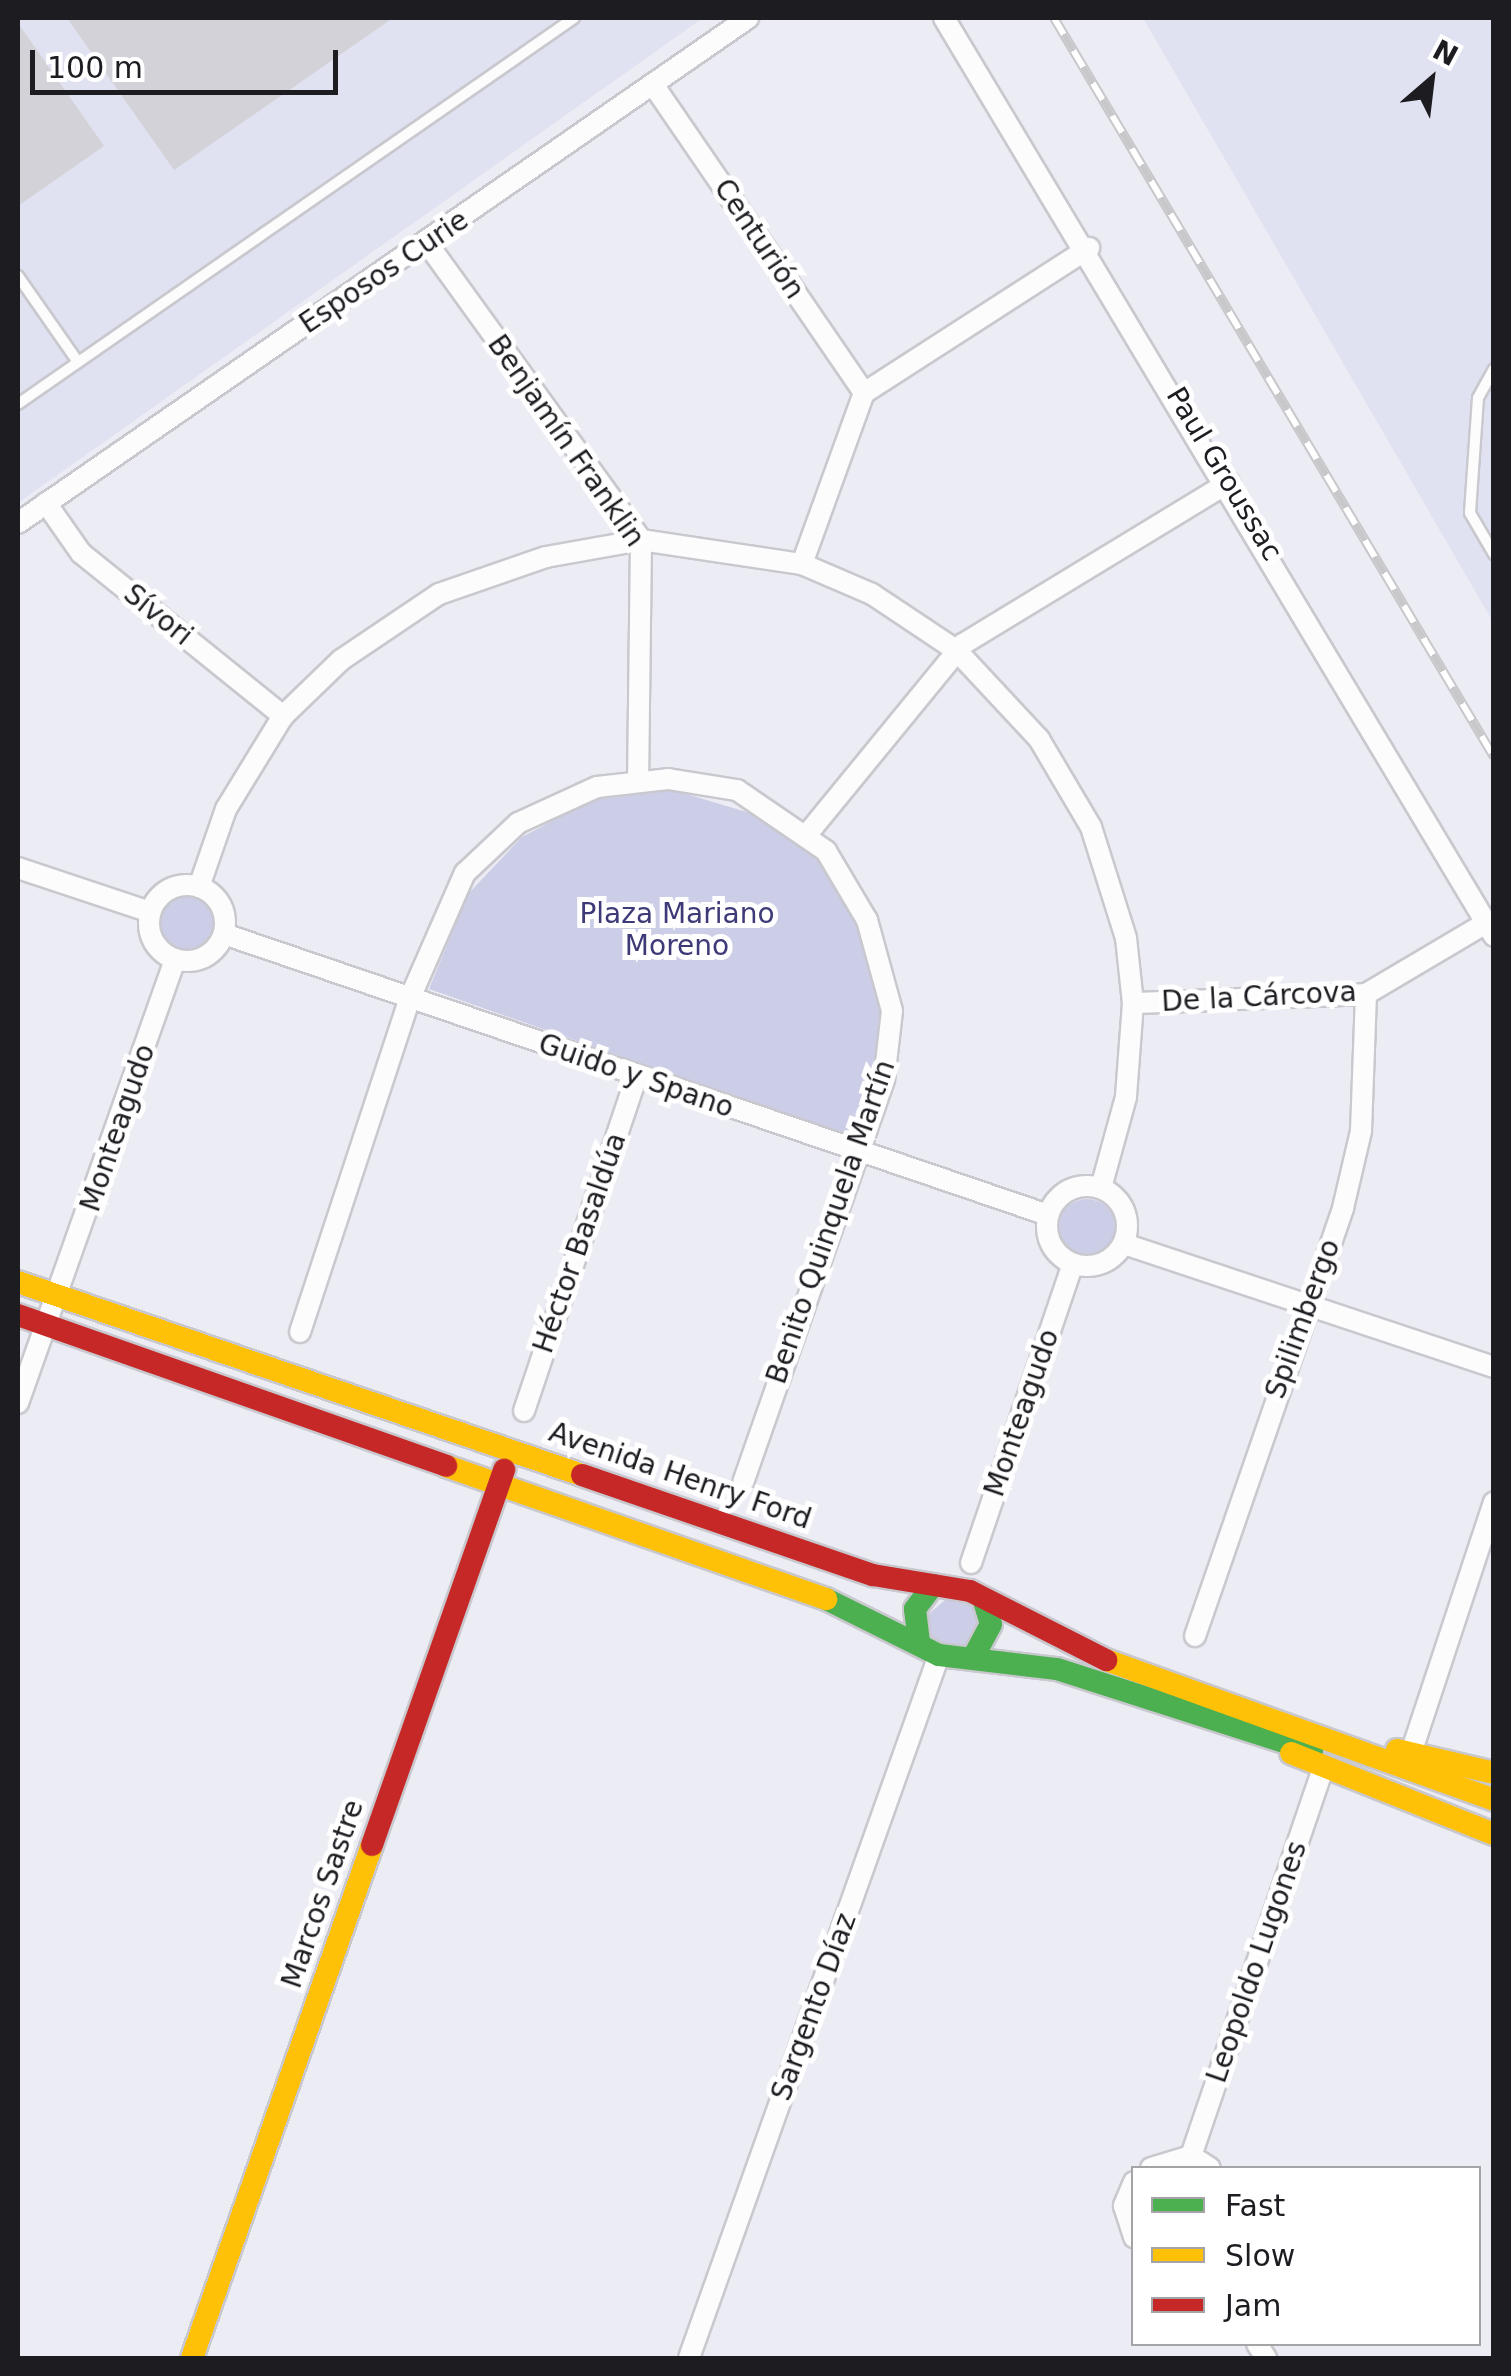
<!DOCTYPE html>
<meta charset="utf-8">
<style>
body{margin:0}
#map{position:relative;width:1511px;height:2376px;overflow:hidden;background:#ececf4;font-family:"DejaVu Sans",sans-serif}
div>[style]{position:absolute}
.built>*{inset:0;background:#e1e2f1}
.green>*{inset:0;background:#cccde6}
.round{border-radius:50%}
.building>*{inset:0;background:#d2d2d8}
.roads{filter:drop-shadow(2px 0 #c8c8ce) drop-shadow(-2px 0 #c8c8ce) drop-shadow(0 2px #c8c8ce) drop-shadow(0 -2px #c8c8ce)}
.lane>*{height:10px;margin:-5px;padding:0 5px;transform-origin:5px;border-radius:5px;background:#fcfcfd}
.street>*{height:20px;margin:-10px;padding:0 10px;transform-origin:10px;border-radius:10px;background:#fcfcfd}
.street>.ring{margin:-10px;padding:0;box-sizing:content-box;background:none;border:20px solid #fcfcfd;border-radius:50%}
.fast>*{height:22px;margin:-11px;padding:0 11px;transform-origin:11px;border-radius:11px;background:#4caf50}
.slow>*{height:22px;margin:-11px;padding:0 11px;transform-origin:11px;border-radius:11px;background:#ffc107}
.jam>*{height:22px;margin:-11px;padding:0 11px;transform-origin:11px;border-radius:11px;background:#c62828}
.rail>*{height:10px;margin-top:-5px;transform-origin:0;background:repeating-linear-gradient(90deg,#fff 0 19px,#c8c8cb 0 38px);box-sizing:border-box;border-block:2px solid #c8c8cb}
span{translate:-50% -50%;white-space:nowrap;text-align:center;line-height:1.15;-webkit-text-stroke:10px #fff;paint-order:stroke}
.street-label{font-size:28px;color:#1c1c21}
.park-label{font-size:28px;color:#3d3a77}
.frame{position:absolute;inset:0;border:20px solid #1c1c21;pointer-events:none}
.legend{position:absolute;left:1131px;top:2166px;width:350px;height:180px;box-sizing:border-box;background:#fff;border:2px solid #a4a4a6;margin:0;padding:12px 18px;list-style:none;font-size:30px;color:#1c1c21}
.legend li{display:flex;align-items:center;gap:20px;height:50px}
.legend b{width:50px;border:2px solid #a4a4a6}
.north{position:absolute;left:1381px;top:30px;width:100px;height:100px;-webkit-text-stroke:8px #fff;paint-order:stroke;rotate:28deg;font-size:28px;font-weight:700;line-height:40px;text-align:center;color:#1c1c21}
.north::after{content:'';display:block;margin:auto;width:35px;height:45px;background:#1c1c21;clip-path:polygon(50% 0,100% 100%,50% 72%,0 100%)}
.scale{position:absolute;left:30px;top:50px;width:308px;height:45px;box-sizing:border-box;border:5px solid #1c1c21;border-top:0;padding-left:12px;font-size:30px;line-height:35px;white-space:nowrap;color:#1c1c21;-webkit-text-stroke:8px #fff;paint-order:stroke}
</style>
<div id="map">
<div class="built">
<div style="clip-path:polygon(18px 18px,703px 18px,18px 503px)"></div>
<div style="clip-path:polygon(1143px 18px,1493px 18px,1493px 622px)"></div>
</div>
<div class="green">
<div style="clip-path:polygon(673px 790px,773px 820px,835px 874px,872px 946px,886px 1038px,857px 1139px,429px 989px,468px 894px,522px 837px,592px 800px)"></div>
<div class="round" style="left:159px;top:896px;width:56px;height:56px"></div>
<div class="round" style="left:1059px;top:1199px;width:56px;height:56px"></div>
<div style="clip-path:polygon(951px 1595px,974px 1607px,979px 1624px,966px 1646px,933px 1642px,925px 1617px)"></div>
</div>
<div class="building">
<div style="clip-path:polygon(67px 18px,393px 18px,174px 170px)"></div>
<div style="clip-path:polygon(18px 23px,104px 146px,18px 206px)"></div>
</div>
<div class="roads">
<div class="lane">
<div style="left:18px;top:276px;width:105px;rotate:55.1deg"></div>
<div style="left:1494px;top:369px;width:33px;rotate:119deg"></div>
<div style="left:1478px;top:398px;width:115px;rotate:94deg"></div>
<div style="left:1470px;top:513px;width:48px;rotate:59.7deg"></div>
<div style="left:18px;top:404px;width:677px;rotate:-34.77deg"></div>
</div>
<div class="street">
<div style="left:944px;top:18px;width:1070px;rotate:59.07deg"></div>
<div style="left:654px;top:86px;width:372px;rotate:55.6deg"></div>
<div style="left:427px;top:243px;width:366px;rotate:54.2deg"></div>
<div style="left:641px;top:540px;width:238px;rotate:90.7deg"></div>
<div style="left:46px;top:503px;width:61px;rotate:55deg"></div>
<div style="left:81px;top:553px;width:260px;rotate:38.9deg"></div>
<div style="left:18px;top:523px;width:888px;rotate:-34.67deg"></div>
<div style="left:802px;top:564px;width:182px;rotate:-70.1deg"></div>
<div style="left:864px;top:393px;width:268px;rotate:-32.8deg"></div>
<div style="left:809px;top:832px;width:243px;rotate:-50.7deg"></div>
<div style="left:963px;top:644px;width:311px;rotate:-31.3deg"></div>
<div style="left:18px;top:868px;width:139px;rotate:18.4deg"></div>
<div class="ring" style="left:149px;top:885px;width:56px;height:56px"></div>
<div style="left:199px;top:887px;width:83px;rotate:-70.9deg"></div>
<div style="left:226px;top:809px;width:109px;rotate:-58.5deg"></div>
<div style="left:283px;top:716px;width:81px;rotate:-44deg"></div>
<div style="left:341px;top:660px;width:118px;rotate:-34deg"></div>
<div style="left:439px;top:594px;width:113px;rotate:-19.1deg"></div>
<div style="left:546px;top:557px;width:97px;rotate:-10.1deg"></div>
<div style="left:641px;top:540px;width:163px;rotate:8.5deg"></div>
<div style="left:802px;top:564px;width:76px;rotate:23.2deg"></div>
<div style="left:872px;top:594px;width:101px;rotate:33.7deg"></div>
<div style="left:956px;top:650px;width:122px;rotate:47deg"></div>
<div style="left:1039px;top:739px;width:102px;rotate:59.4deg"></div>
<div style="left:1091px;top:827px;width:116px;rotate:72.5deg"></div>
<div style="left:1126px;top:938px;width:65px;rotate:83.9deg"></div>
<div style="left:1133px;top:1003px;width:94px;rotate:94.3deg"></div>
<div style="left:1126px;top:1097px;width:94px;rotate:105.4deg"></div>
<div style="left:224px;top:934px;width:871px;rotate:18.83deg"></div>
<div style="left:1133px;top:1003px;width:233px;rotate:-2.2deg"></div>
<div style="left:1366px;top:994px;width:139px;rotate:-30.6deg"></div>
<div class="ring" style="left:1047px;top:1186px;width:60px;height:60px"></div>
<div style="left:1124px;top:1244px;width:390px;rotate:18.4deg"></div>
<div style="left:300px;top:1332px;width:352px;rotate:-71.8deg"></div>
<div style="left:410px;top:998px;width:137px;rotate:-66.3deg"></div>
<div style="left:465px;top:873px;width:73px;rotate:-43.3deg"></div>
<div style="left:518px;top:823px;width:87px;rotate:-24.5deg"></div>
<div style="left:597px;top:787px;width:71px;rotate:-6.4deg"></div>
<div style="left:668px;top:779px;width:70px;rotate:9.1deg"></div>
<div style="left:737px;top:790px;width:108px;rotate:34.4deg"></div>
<div style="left:826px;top:851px;width:80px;rotate:59.3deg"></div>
<div style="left:867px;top:920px;width:94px;rotate:74.6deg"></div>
<div style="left:892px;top:1011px;width:69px;rotate:96.6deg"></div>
<div style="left:884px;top:1080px;width:426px;rotate:109.3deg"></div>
<div style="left:18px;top:1403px;width:471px;rotate:-70.5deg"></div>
<div style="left:524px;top:1411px;width:354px;rotate:-71.4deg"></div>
<div style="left:971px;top:1563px;width:316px;rotate:-71.2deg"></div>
<div style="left:1195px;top:1636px;width:453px;rotate:-70.9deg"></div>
<div style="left:1343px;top:1208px;width:79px;rotate:-76.8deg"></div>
<div style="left:1361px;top:1131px;width:137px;rotate:-87.9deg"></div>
<div style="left:1411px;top:1753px;width:264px;rotate:-71.7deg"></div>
<div style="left:1191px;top:2156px;width:410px;rotate:-71.2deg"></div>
<div style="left:1151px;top:2168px;width:42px;rotate:-16.7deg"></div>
<div style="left:1191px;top:2156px;width:22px;rotate:32deg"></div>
<div style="left:1134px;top:2182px;width:26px;rotate:113deg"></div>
<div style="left:1124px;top:2206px;width:33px;rotate:72deg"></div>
<div style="left:1257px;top:2344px;width:17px;rotate:57deg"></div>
<div style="left:689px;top:2358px;width:746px;rotate:-70.42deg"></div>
</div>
<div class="fast">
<div style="left:826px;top:1599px;width:126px;rotate:26.4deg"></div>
<div style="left:939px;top:1655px;width:119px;rotate:6.8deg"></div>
<div style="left:1057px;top:1669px;width:268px;rotate:17.8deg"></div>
<div style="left:919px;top:1642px;width:33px;rotate:-97deg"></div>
<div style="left:915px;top:1609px;width:30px;rotate:-53deg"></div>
<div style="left:974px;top:1656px;width:36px;rotate:-62deg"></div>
<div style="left:991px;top:1624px;width:24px;rotate:-107deg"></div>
</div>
<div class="slow">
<div style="left:18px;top:1282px;width:596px;rotate:18.89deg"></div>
<div style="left:446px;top:1466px;width:403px;rotate:19.3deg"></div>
<div style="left:1106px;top:1660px;width:412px;rotate:19.8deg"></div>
<div style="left:1397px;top:1750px;width:100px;rotate:13.3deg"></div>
<div style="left:1291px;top:1753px;width:219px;rotate:21.8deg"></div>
<div style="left:192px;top:2358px;width:544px;rotate:-70.67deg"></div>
</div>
<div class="jam">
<div style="left:18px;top:1315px;width:454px;rotate:19.4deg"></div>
<div style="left:582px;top:1475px;width:308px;rotate:19deg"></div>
<div style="left:873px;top:1575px;width:98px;rotate:9.4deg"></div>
<div style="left:970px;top:1591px;width:153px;rotate:26.9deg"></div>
<div style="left:372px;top:1845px;width:398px;rotate:-70.6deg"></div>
</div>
</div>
<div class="rail">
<div style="left:1054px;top:18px;width:860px;rotate:59.23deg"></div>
</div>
<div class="street-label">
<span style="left:759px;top:239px;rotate:56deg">Centurión</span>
<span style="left:384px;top:272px;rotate:-34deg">Esposos Curie</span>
<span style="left:566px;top:441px;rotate:55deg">Benjamín Franklin</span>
<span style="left:1224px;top:474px;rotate:59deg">Paul Groussac</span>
<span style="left:158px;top:615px;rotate:39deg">Sívori</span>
<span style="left:1259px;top:997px;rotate:-3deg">De la Cárcova</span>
<span style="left:636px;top:1076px;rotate:19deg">Guido y Spano</span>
<span style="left:118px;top:1128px;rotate:-71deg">Monteagudo</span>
<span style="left:831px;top:1222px;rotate:-71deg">Benito Quinquela Martín</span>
<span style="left:580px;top:1243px;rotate:-71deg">Héctor Basaldúa</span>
<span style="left:1303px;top:1319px;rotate:-70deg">Spilimbergo</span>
<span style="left:1022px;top:1413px;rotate:-71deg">Monteagudo</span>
<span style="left:680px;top:1476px;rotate:19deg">Avenida Henry Ford</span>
<span style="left:323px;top:1894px;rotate:-71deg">Marcos Sastre</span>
<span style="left:1257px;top:1962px;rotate:-71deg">Leopoldo Lugones</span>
<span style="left:814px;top:2007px;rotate:-70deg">Sargento Díaz</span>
</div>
<div class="park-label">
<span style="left:677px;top:930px">Plaza Mariano<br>Moreno</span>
</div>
<div class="frame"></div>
<ul class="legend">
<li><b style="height:12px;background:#4caf50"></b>Fast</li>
<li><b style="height:12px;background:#ffc107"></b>Slow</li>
<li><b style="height:12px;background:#c62828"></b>Jam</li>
</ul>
<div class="north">N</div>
<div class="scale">100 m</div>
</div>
